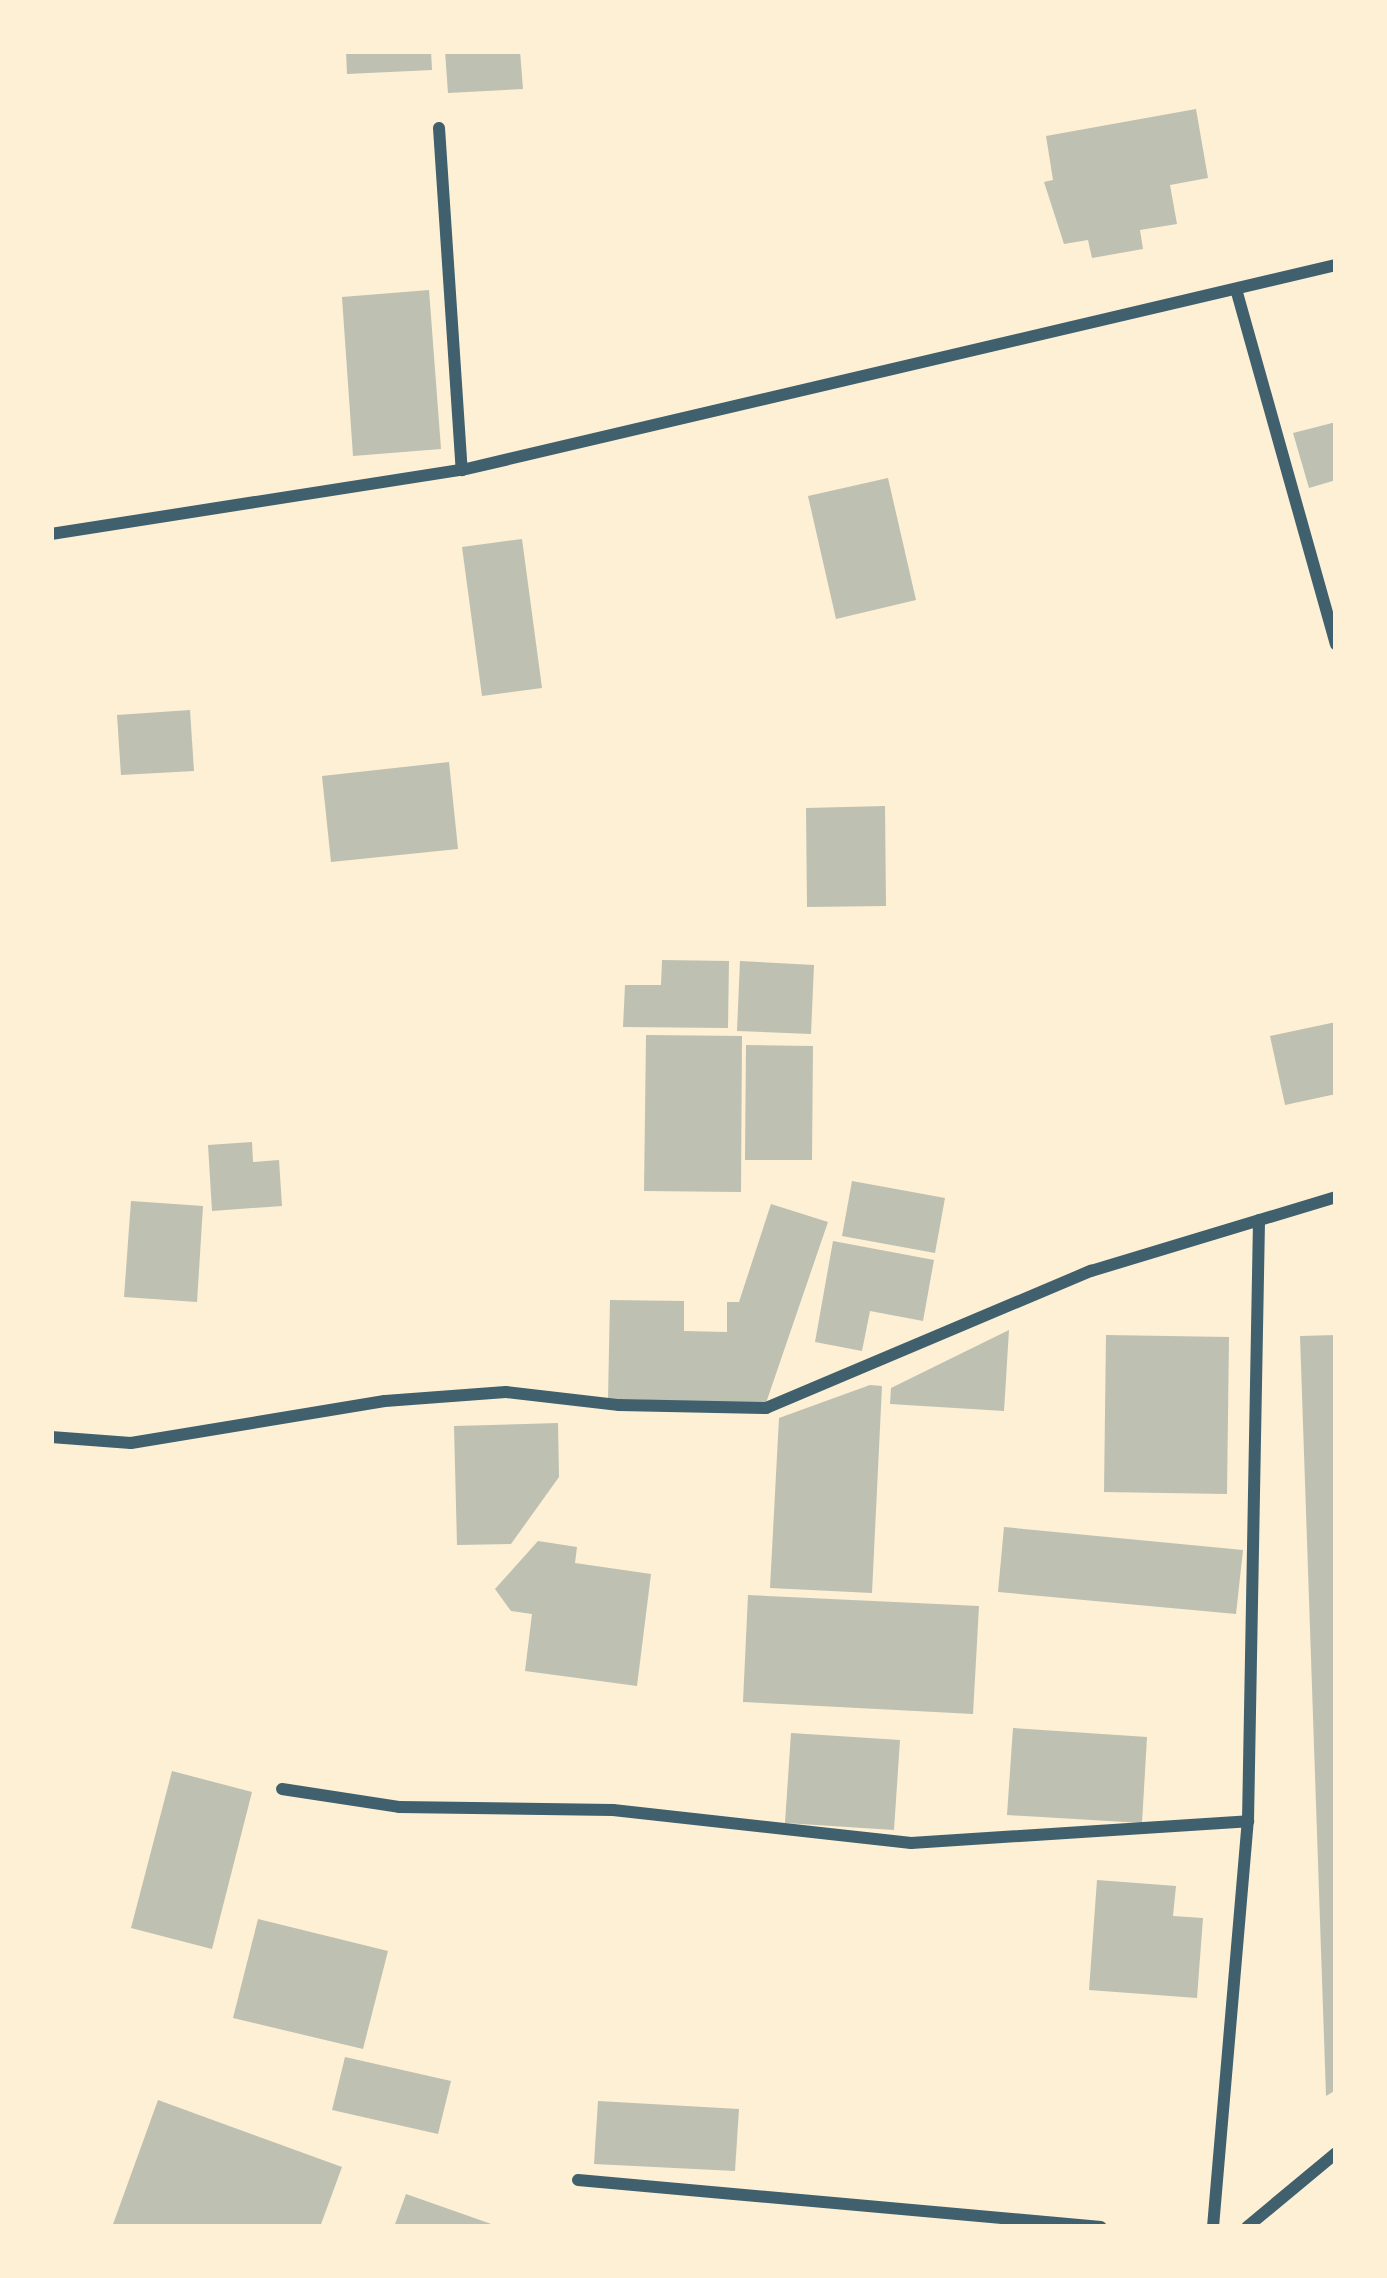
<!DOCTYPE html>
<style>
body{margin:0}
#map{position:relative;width:1387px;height:2278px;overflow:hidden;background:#fdf0d5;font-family:"Fira Sans",sans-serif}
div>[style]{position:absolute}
.building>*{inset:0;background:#bec0b2}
.minor>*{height:12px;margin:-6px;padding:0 6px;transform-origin:6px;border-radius:6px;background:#3f606c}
span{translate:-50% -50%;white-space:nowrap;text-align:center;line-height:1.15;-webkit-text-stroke:12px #fdf0d5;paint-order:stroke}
.frame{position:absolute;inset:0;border:54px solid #fdf0d5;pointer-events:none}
</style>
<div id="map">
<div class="building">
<div style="clip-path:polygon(346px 51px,431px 51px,432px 70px,347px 74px)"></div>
<div style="clip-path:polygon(445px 51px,520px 51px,523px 89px,448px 93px)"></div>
<div style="clip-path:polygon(1196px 109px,1208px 178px,1170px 185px,1177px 224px,1140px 230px,1143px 249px,1092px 258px,1088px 240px,1064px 244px,1044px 182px,1053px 180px,1046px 136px)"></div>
<div style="clip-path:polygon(429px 290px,441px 449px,353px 456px,342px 297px)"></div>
<div style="clip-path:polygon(1336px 422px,1336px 480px,1309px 488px,1293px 433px)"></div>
<div style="clip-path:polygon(888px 478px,916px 600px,836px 619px,808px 496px)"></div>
<div style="clip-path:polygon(522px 539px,542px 688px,482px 696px,462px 547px)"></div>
<div style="clip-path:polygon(190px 710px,194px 771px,121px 775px,117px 715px)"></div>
<div style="clip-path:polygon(449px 762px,458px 849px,331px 862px,322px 776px)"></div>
<div style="clip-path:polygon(885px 806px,886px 906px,807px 907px,806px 808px)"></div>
<div style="clip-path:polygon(662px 960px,729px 961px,728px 1028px,623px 1027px,625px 985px,661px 985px)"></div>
<div style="clip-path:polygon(740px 961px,814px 965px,811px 1034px,737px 1031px)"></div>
<div style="clip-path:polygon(1336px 1022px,1336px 1094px,1285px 1105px,1270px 1036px)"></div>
<div style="clip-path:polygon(646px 1035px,742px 1036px,741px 1192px,644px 1191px)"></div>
<div style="clip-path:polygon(746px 1045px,813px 1046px,812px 1160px,745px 1160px)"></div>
<div style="clip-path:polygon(252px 1142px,253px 1162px,279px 1160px,282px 1206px,212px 1211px,208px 1145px)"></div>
<div style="clip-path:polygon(852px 1181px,945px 1198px,935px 1253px,842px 1236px)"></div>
<div style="clip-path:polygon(131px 1201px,203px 1206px,197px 1302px,124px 1297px)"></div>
<div style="clip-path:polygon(771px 1204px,828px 1222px,766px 1403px,608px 1399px,610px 1300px,684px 1301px,684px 1331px,727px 1332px,727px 1302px,739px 1302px)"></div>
<div style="clip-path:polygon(833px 1241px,934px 1260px,923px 1321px,870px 1311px,862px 1351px,815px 1342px)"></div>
<div style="clip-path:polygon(1009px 1330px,1004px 1411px,890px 1404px,891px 1388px)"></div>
<div style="clip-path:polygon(1106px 1335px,1229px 1337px,1227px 1494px,1104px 1492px)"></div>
<div style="clip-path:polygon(1336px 1335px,1336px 2090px,1326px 2096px,1300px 1336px)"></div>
<div style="clip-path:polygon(870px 1385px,882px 1386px,872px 1593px,770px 1588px,779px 1418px)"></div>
<div style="clip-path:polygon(558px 1423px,559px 1477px,511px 1544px,457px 1545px,454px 1426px)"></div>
<div style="clip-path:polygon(1004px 1527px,1243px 1550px,1236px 1614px,998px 1592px)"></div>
<div style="clip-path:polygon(538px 1541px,577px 1547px,575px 1563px,651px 1574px,637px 1686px,525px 1671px,532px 1614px,511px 1611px,495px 1589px)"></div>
<div style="clip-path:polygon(748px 1595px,979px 1606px,973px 1714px,743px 1702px)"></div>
<div style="clip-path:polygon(1013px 1728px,1147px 1737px,1142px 1823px,1007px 1815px)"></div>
<div style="clip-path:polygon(791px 1733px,900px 1740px,894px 1830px,785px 1823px)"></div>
<div style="clip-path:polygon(172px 1771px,252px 1792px,212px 1949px,131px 1928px)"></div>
<div style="clip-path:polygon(1097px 1880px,1176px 1886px,1173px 1916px,1203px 1918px,1197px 1998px,1089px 1990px)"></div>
<div style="clip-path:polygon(258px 1919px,388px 1951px,363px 2049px,233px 2018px)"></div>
<div style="clip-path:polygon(345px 2057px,451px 2081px,438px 2134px,332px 2110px)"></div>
<div style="clip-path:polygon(158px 2100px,342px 2167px,320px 2227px,112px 2227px)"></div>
<div style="clip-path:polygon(598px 2101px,739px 2109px,735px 2171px,594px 2164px)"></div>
<div style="clip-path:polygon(406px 2194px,497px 2226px,497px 2227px,394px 2227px)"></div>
</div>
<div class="minor">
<div style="left:439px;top:128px;width:343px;rotate:86.2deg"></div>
<div style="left:1236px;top:289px;width:369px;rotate:74.3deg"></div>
<div style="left:51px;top:534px;width:416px;rotate:-8.9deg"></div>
<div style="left:462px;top:470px;width:898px;rotate:-13.2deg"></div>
<div style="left:51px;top:1437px;width:80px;rotate:4.3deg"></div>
<div style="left:131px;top:1443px;width:257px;rotate:-9.4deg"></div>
<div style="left:385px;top:1401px;width:121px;rotate:-4.3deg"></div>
<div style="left:506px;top:1392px;width:114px;rotate:6.6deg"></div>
<div style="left:619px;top:1405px;width:147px;rotate:1.2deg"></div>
<div style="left:766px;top:1408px;width:353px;rotate:-22.9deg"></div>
<div style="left:1091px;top:1271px;width:256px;rotate:-16.8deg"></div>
<div style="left:282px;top:1789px;width:118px;rotate:8.7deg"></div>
<div style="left:399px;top:1807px;width:214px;rotate:0.8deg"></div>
<div style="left:613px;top:1810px;width:300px;rotate:6.3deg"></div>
<div style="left:911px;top:1843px;width:338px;rotate:-3.7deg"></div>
<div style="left:578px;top:2180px;width:525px;rotate:5.14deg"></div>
<div style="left:1213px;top:2227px;width:408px;rotate:-85.1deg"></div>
<div style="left:1248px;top:1821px;width:601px;rotate:-88.95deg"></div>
<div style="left:1247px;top:2227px;width:116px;rotate:-39.7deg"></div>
</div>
<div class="frame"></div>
</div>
